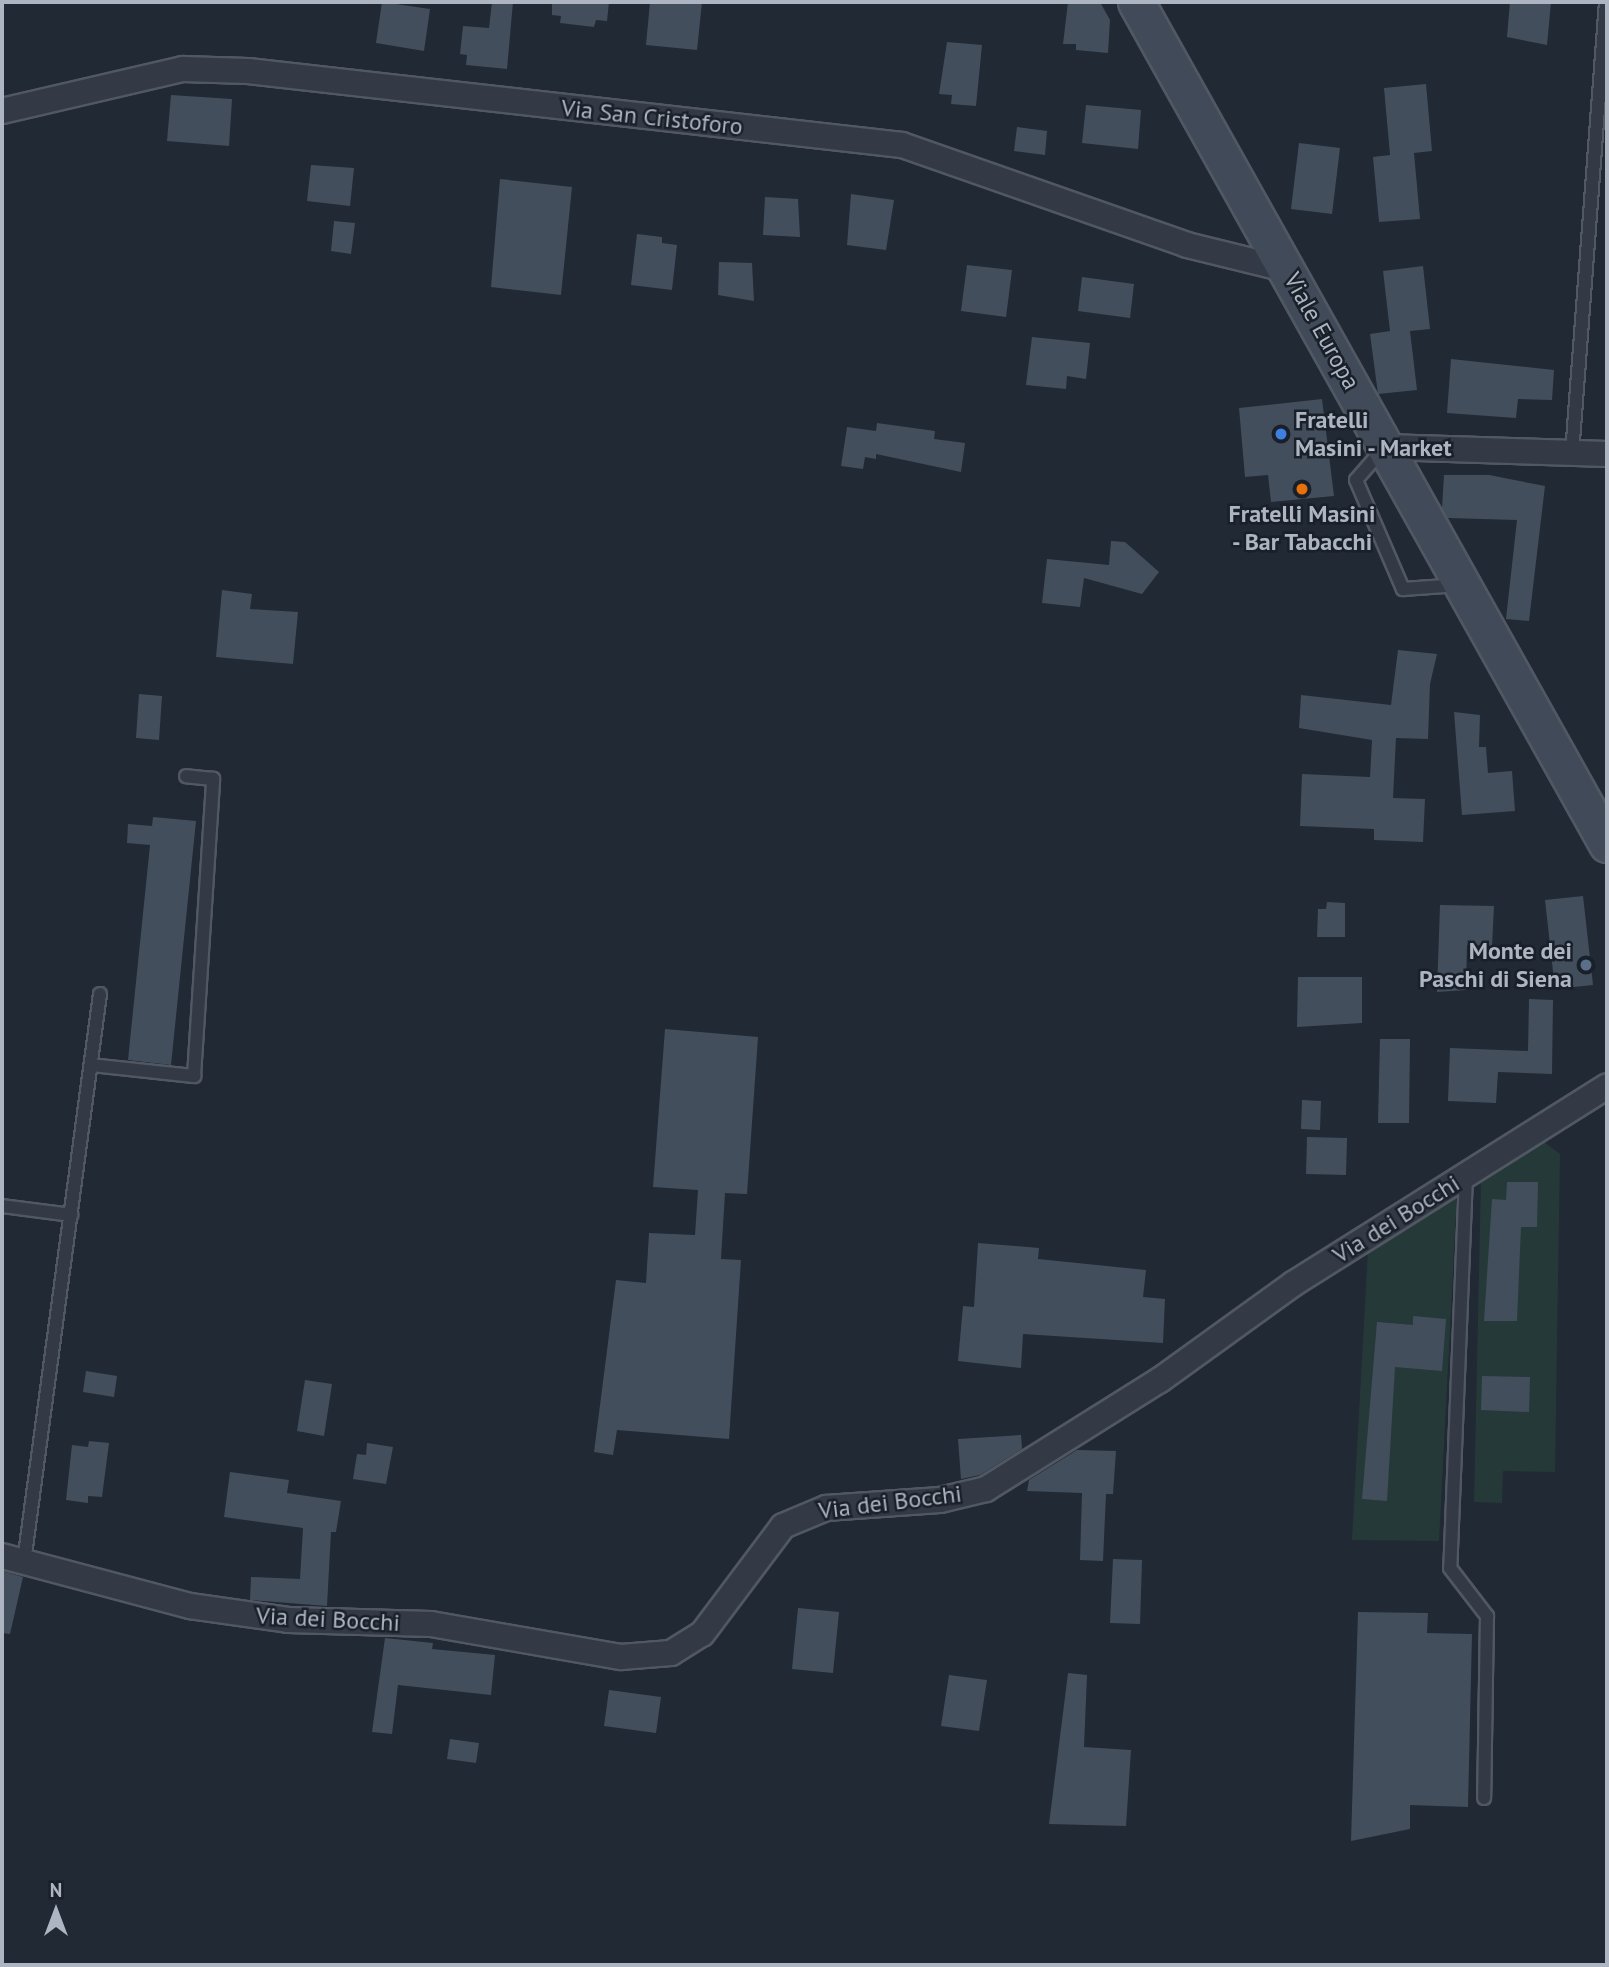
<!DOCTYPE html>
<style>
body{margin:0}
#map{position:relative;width:1609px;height:1967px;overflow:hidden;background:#202934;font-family:"PT Sans",sans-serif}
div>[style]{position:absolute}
.green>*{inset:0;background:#263939}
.building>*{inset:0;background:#434e5c}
.roads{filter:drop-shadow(2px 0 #515863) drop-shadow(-2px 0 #515863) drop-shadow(0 2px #515863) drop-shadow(0 -2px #515863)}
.lane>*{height:12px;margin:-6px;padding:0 6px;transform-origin:6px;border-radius:6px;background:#333a45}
.street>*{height:24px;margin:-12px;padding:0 12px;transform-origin:12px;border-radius:12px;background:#333a45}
.secondary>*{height:35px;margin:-17.5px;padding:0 17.5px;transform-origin:17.5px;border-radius:17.5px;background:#414a58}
.dots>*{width:19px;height:19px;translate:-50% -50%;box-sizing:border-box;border:4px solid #19202a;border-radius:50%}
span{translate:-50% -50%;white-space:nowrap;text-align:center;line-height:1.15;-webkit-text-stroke:5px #19202a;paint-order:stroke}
.street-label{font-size:24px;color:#adb5c2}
.poi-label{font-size:24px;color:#adb5c2;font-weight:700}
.left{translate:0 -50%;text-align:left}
.right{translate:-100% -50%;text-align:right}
.frame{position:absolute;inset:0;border:4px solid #adb5c2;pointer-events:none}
.north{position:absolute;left:21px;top:1876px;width:70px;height:70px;-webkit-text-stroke:5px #19202a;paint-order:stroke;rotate:0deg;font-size:19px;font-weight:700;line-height:28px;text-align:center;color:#adb5c2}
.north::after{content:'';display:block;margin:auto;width:24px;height:32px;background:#adb5c2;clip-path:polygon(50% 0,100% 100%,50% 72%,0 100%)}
</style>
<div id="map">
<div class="green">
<div style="clip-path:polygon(1544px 1142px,1560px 1154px,1555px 1472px,1503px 1471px,1502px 1503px,1474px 1502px,1481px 1178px)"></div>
<div style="clip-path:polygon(1457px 1193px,1439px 1541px,1352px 1540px,1368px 1250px)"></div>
</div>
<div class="building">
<div style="clip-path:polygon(382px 2px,430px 9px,424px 51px,376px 43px)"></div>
<div style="clip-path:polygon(492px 2px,513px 2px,507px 69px,466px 65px,467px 55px,460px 54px,463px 26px,489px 28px)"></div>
<div style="clip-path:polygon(552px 2px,609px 2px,607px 21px,596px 20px,594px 27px,560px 23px,561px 16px,552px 15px)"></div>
<div style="clip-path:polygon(650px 2px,702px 2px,697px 50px,646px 45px)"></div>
<div style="clip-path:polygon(1068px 2px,1100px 2px,1110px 20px,1108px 53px,1076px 50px,1076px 44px,1063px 44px)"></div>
<div style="clip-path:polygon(1510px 2px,1551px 2px,1547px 45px,1507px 37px)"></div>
<div style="clip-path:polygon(947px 42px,982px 45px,976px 106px,951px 104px,952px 95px,939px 94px)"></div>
<div style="clip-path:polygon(1426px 84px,1432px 151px,1414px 153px,1420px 219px,1379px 222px,1373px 157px,1390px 155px,1384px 88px)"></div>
<div style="clip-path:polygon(171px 95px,232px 99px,229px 146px,167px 141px)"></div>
<div style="clip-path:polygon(1086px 105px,1141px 110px,1138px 149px,1082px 143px)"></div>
<div style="clip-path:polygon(1017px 127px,1047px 131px,1045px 155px,1014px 151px)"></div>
<div style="clip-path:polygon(1299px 143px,1340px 148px,1332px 214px,1291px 209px)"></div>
<div style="clip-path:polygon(311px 165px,354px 168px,350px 206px,307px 201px)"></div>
<div style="clip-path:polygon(500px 179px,572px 187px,561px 295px,491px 287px)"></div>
<div style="clip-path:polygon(851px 194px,894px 200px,886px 250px,847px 245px)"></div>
<div style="clip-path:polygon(765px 197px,798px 199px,800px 237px,763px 235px)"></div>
<div style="clip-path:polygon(334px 221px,355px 223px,351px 254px,331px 251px)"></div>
<div style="clip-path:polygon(637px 234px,662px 237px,662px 243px,677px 245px,672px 290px,631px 285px)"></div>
<div style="clip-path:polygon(719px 262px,752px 263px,754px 301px,718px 295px)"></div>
<div style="clip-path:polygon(967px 265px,1012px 270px,1006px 317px,961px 311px)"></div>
<div style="clip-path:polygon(1423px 266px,1430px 329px,1410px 331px,1417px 390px,1378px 394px,1370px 334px,1390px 331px,1383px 271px)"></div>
<div style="clip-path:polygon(1082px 277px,1134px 284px,1130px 318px,1078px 311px)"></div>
<div style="clip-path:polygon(1032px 337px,1090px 343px,1086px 379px,1067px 376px,1066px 389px,1026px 385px)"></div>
<div style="clip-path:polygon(1451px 359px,1554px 370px,1552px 400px,1518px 399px,1516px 418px,1447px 413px)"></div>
<div style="clip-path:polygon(1322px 399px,1334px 496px,1271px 502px,1268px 475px,1245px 477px,1239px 408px)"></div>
<div style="clip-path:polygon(877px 423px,935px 431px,934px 439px,965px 443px,961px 472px,876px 454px,876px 459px,865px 457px,863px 469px,841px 466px,847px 427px,876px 431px)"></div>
<div style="clip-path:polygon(1444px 475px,1489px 475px,1545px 486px,1529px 621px,1506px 619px,1517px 520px,1448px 518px,1442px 508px)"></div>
<div style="clip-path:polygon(1111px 541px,1125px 542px,1159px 572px,1142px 594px,1084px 578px,1080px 607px,1042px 603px,1047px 559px,1109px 565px)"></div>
<div style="clip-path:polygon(222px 590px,252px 594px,250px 609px,298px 612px,293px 664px,216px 657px)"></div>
<div style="clip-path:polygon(1398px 650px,1437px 654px,1430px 684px,1428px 739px,1396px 738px,1393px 798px,1425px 799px,1423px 842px,1374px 840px,1374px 829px,1300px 826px,1302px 774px,1370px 777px,1372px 740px,1299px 728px,1301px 695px,1391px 705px)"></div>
<div style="clip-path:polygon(139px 694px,162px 696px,159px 740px,136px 738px)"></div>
<div style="clip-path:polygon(1454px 712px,1480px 715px,1479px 747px,1486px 747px,1488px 773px,1512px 771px,1515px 811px,1462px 815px)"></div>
<div style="clip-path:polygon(153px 817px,196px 821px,171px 1065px,128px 1060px,150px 845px,127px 843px,128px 824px,152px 826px)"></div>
<div style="clip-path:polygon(1583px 896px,1593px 985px,1555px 989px,1545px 900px)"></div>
<div style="clip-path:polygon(1327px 902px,1345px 903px,1345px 937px,1317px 937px,1318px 909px,1326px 909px)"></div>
<div style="clip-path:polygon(1440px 905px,1494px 906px,1492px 946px,1467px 945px,1466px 990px,1437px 992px)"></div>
<div style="clip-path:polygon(1298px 977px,1362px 977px,1362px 1023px,1297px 1027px)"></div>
<div style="clip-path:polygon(1529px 999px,1553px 1000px,1552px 1074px,1498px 1072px,1496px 1103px,1448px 1101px,1450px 1048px,1528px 1051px)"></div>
<div style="clip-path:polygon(665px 1029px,758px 1037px,747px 1194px,725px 1193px,721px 1259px,741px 1260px,729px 1439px,617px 1430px,613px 1455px,594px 1452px,616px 1280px,646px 1283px,649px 1233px,695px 1235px,698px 1190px,653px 1187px)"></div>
<div style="clip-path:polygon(1380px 1039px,1410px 1039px,1409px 1123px,1378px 1123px)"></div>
<div style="clip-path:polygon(1302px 1100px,1321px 1101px,1320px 1130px,1301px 1129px)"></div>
<div style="clip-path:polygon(1307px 1137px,1347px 1138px,1346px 1175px,1306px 1174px)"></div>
<div style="clip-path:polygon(1507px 1182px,1538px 1182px,1537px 1227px,1521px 1227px,1517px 1321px,1484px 1321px,1492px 1199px,1506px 1200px)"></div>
<div style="clip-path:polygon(978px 1243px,1039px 1248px,1038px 1259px,1146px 1270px,1143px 1297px,1165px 1299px,1163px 1343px,1023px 1334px,1021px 1368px,958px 1361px,963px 1306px,974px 1307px)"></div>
<div style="clip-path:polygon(1413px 1316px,1446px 1319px,1442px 1371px,1395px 1367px,1387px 1501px,1362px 1499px,1377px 1322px,1413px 1325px)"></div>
<div style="clip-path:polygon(86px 1371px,117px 1376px,114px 1397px,83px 1392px)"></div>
<div style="clip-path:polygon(1482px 1376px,1530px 1377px,1529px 1412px,1481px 1410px)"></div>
<div style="clip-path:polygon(305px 1380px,332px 1384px,324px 1436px,297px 1431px)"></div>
<div style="clip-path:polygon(1021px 1435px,1022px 1449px,980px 1475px,961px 1479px,958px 1439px)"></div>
<div style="clip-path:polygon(89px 1441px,109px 1443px,102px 1497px,88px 1496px,88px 1503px,66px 1500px,72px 1445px,88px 1447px)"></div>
<div style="clip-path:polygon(367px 1443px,393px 1447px,386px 1484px,353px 1479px,357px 1454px,366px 1455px)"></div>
<div style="clip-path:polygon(1077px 1450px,1116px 1451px,1113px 1494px,1106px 1494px,1103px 1561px,1080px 1560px,1082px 1493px,1027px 1491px,1029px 1480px)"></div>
<div style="clip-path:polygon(230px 1472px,289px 1480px,287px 1493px,341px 1501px,336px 1532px,331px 1532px,327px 1606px,250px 1600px,251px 1577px,300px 1579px,303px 1528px,224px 1517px)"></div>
<div style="clip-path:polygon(1113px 1559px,1142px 1560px,1140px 1624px,1110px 1623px)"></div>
<div style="clip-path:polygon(2px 1571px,23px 1577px,10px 1634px,2px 1633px)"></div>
<div style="clip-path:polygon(798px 1608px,839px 1612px,833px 1673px,792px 1669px)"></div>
<div style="clip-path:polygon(1358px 1612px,1428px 1613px,1427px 1633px,1472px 1634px,1468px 1807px,1410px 1805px,1410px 1829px,1351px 1841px)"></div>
<div style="clip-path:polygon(385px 1638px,433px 1643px,432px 1649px,495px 1655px,491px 1695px,398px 1685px,392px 1734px,372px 1732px)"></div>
<div style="clip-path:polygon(1068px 1673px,1087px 1675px,1084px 1747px,1131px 1750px,1126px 1826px,1049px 1824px)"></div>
<div style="clip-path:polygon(949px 1675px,987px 1680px,979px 1731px,941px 1726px)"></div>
<div style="clip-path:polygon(609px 1690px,661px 1697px,656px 1733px,604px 1726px)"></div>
<div style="clip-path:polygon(450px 1739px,479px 1743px,476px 1763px,447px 1759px)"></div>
</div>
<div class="roads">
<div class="lane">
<div style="left:1383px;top:449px;width:41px;rotate:131.1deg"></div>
<div style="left:1356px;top:480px;width:119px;rotate:66.7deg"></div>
<div style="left:1403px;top:589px;width:56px;rotate:-4.1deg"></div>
<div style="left:1572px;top:454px;width:453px;rotate:-85.7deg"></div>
<div style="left:91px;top:1065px;width:104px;rotate:6.1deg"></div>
<div style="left:194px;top:1076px;width:298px;rotate:-86.3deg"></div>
<div style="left:213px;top:779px;width:27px;rotate:-174deg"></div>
<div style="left:1466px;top:1176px;width:392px;rotate:92.3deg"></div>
<div style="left:1450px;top:1568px;width:61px;rotate:52.4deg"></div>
<div style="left:1487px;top:1616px;width:182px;rotate:90.9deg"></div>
<div style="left:2px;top:1206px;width:70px;rotate:7.4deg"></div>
<div style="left:24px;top:1562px;width:573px;rotate:-82.38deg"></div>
</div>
<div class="street">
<div style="left:2px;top:111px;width:186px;rotate:-13.1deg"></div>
<div style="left:183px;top:69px;width:65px;rotate:1.8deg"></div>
<div style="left:248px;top:71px;width:658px;rotate:6.46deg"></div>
<div style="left:902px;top:145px;width:302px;rotate:19.3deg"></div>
<div style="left:1187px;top:245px;width:105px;rotate:13.8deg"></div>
<div style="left:1385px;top:447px;width:222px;rotate:1.8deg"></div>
<div style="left:2px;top:1556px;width:195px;rotate:14.9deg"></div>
<div style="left:190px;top:1606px;width:99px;rotate:8.1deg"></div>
<div style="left:288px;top:1620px;width:143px;rotate:1.6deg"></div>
<div style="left:431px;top:1624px;width:193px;rotate:9.9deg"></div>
<div style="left:621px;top:1657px;width:50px;rotate:-4.6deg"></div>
<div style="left:671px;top:1653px;width:36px;rotate:-32deg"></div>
<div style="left:702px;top:1634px;width:135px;rotate:-53.1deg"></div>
<div style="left:783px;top:1526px;width:47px;rotate:-22.7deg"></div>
<div style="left:826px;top:1508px;width:114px;rotate:-4deg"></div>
<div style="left:940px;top:1500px;width:47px;rotate:-13.4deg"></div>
<div style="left:986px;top:1489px;width:205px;rotate:-32.1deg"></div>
<div style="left:1160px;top:1380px;width:164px;rotate:-35.8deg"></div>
<div style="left:1293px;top:1284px;width:371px;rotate:-32.2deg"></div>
</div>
<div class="secondary">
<div style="left:1136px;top:2px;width:965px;rotate:60.78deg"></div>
</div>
</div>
<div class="dots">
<div style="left:1281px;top:434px;background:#3f7fe0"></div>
<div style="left:1302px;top:489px;background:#e8710a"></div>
<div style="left:1586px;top:965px;background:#5c6f8a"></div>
</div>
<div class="street-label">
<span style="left:652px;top:117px;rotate:6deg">Via San Cristoforo</span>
<span style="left:1322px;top:331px;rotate:61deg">Viale Europa</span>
<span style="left:1396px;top:1219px;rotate:-32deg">Via dei Bocchi</span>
<span style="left:890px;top:1502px;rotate:-7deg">Via dei Bocchi</span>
<span style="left:328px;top:1619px;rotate:3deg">Via dei Bocchi</span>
</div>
<div class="poi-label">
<span class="left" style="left:1295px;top:434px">Fratelli<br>Masini - Market</span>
<span style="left:1302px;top:528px">Fratelli Masini<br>- Bar Tabacchi</span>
<span class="right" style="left:1572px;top:965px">Monte dei<br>Paschi di Siena</span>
</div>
<div class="frame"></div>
<div class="north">N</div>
</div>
